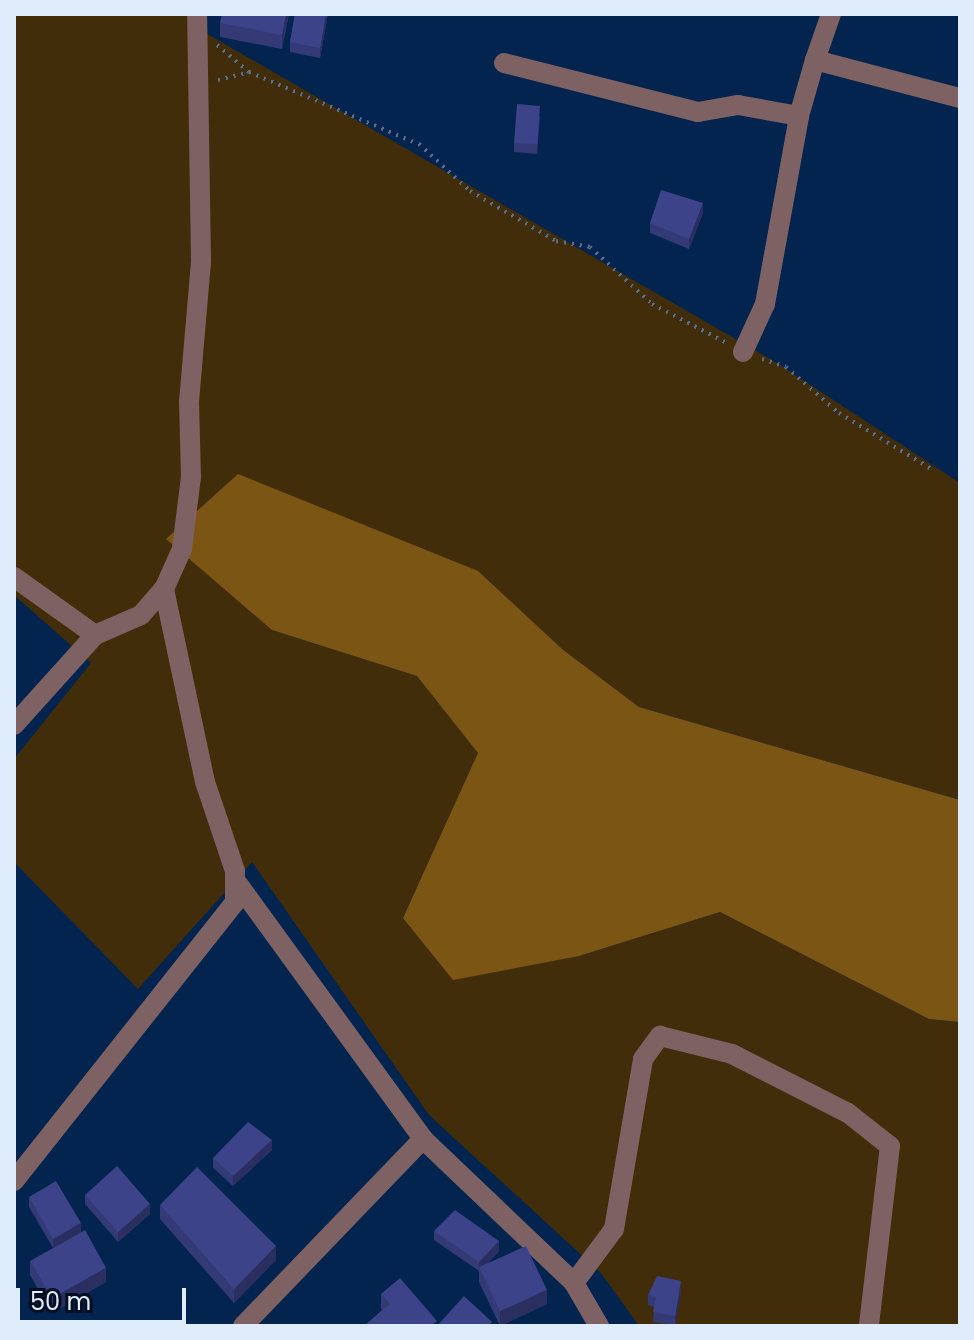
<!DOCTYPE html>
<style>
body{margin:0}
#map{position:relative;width:974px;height:1340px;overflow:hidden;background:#02244e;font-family:Poppins,sans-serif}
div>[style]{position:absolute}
.green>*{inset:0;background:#422d0a}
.forest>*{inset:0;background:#7b5514}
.path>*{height:4px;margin-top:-2px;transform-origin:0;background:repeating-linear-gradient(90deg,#567090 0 2px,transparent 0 8px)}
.street>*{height:20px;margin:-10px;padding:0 10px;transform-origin:10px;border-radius:10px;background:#7e6162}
.wall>*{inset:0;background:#343a76}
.shaded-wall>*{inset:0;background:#2a2f60}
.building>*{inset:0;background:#3c4389}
span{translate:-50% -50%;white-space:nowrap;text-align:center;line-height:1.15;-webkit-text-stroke:8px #030e20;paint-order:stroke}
.frame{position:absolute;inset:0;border:16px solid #dfecfc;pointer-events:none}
.scale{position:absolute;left:16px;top:1288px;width:170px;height:36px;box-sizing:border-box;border:4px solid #dfecfc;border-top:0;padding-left:10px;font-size:24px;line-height:28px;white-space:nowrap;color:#dfecfc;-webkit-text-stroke:6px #030e20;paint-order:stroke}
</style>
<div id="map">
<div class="green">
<div style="clip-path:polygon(14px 14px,192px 14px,192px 25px,777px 363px,960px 483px,960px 800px,639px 707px,562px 649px,272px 630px,417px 676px,479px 754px,403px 918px,579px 956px,720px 912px,929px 1019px,960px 1022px,960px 1326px,639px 1326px,601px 1273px,429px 1115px,252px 862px,138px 989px,14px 862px,14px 759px,91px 663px,14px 595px)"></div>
</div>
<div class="forest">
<div style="clip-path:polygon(238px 474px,478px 571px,562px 649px,639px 707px,960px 800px,960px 1022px,929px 1019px,720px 912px,579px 956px,453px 980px,403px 918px,478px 753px,417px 676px,272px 630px,166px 539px)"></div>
</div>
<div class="path">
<div style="left:217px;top:45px;width:42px;rotate:40.2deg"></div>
<div style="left:218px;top:80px;width:32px;rotate:-14deg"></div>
<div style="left:249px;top:72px;width:185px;rotate:23deg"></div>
<div style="left:419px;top:144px;width:69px;rotate:42.7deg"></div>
<div style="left:470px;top:191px;width:99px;rotate:30.2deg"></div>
<div style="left:556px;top:241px;width:35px;rotate:10deg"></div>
<div style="left:590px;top:247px;width:84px;rotate:42.6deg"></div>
<div style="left:652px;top:304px;width:82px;rotate:27.5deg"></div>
<div style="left:762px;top:359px;width:25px;rotate:18deg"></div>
<div style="left:786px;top:367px;width:70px;rotate:41deg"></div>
<div style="left:839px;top:413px;width:110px;rotate:31.2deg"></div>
</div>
<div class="street">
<div style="left:815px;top:60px;width:49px;rotate:-70.8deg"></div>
<div style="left:504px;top:63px;width:200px;rotate:14.2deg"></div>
<div style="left:698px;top:112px;width:41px;rotate:-9.9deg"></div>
<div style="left:738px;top:105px;width:62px;rotate:10.2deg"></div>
<div style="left:743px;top:352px;width:53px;rotate:-65.4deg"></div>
<div style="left:765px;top:304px;width:191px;rotate:-79.7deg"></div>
<div style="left:799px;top:116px;width:58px;rotate:-74.1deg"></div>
<div style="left:815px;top:60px;width:150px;rotate:14.7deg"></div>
<div style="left:14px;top:577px;width:100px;rotate:35.6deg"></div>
<div style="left:14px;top:725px;width:121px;rotate:-48deg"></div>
<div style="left:95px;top:635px;width:50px;rotate:-23.5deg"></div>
<div style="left:141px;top:615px;width:35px;rotate:-49deg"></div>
<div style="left:164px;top:589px;width:44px;rotate:-65.8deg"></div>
<div style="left:182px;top:549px;width:73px;rotate:-82.9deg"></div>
<div style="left:191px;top:477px;width:75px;rotate:-91.5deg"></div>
<div style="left:189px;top:402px;width:142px;rotate:-85.1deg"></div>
<div style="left:201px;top:261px;width:247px;rotate:-90.9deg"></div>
<div style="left:238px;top:884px;width:315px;rotate:54deg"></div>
<div style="left:423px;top:1139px;width:209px;rotate:43.6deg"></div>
<div style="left:574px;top:1283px;width:50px;rotate:59.8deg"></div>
<div style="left:14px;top:1181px;width:356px;rotate:-51.6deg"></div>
<div style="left:235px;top:902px;width:31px;rotate:-90deg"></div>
<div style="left:235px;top:871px;width:94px;rotate:-108.6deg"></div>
<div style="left:205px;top:782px;width:197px;rotate:-102deg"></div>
<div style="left:574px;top:1283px;width:67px;rotate:-53.5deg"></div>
<div style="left:614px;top:1229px;width:172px;rotate:-80.3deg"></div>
<div style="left:643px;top:1059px;width:29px;rotate:-54deg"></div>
<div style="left:660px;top:1036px;width:74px;rotate:14deg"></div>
<div style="left:732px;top:1054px;width:130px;rotate:27deg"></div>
<div style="left:848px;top:1113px;width:53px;rotate:38.2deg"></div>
<div style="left:890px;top:1146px;width:181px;rotate:96.7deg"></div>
<div style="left:243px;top:1326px;width:260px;rotate:-46.1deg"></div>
</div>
<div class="wall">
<div style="clip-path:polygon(289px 14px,282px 49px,220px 37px,220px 23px)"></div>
<div style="clip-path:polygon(295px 14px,328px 14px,320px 58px,290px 52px,290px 42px)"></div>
<div style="clip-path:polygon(540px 116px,537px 154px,514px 152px,514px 143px)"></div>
<div style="clip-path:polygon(703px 213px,689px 249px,650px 233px,650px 223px)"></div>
<div style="clip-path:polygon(272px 1150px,233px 1186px,213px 1168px,213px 1158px)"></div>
<div style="clip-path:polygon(85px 1195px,150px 1214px,118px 1242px,85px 1204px)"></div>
<div style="clip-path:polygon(29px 1197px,81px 1232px,53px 1248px,29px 1207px)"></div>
<div style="clip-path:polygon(160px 1205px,276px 1260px,234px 1303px,160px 1219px)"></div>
<div style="clip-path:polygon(434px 1231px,499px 1251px,486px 1265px,547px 1304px,500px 1326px,479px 1282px,479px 1271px,434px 1240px)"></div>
<div style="clip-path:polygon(30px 1261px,106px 1282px,52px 1313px,30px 1275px)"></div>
<div style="clip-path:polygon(681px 1291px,675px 1325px,653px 1322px,654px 1307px,648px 1305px,648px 1295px)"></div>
<div style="clip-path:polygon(381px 1294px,437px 1326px,492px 1326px,364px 1326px,382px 1310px,381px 1308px)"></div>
</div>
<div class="shaded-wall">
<div style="clip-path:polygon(286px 14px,289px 14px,282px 49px,282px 35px)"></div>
<div style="clip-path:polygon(326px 14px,328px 14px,320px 58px,320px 48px)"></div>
<div style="clip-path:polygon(703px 203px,703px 213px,689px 249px,689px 239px)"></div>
<div style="clip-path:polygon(272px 1140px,272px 1150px,233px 1186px,233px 1176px)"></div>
<div style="clip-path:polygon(150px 1204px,150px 1214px,118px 1242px,118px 1232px)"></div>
<div style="clip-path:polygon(81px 1223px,81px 1232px,53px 1248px,53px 1239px)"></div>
<div style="clip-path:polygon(499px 1241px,499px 1251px,480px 1270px,479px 1267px,479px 1272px,479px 1262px)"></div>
<div style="clip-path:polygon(276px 1246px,276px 1260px,234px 1303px,234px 1289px)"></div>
<div style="clip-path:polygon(106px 1268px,106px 1282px,52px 1313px,52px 1298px)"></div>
<div style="clip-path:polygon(681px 1281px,681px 1291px,675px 1325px,675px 1316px)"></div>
<div style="clip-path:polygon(547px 1290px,547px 1304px,500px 1326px,500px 1311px)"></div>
</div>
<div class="building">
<div style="clip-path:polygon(222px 14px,286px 14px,282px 35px,220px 23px)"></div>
<div style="clip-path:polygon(295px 14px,326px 14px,320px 48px,290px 42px)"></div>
<div style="clip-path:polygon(517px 104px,540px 106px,537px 144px,514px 143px)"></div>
<div style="clip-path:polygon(661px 190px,703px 203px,689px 239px,650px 223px)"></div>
<div style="clip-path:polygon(248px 1122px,272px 1140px,233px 1176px,213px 1158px)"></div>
<div style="clip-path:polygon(117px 1166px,150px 1204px,118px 1232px,85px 1195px)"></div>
<div style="clip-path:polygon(197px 1167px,276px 1246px,234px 1289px,160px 1205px)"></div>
<div style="clip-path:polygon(56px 1181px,81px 1223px,53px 1239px,29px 1197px)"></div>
<div style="clip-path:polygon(455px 1210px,499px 1241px,479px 1262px,434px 1231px)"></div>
<div style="clip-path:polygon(85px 1230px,106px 1268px,52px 1298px,30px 1261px)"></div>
<div style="clip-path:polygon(526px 1246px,547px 1290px,500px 1311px,479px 1267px)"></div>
<div style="clip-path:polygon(657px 1276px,681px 1281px,675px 1316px,653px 1312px,656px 1297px,648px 1295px)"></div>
<div style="clip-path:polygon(400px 1278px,437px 1321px,431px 1326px,364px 1326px,390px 1304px,381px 1294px)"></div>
<div style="clip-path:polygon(464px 1296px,492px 1322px,488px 1326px,437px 1326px)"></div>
</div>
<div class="frame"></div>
<div class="scale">50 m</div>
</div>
